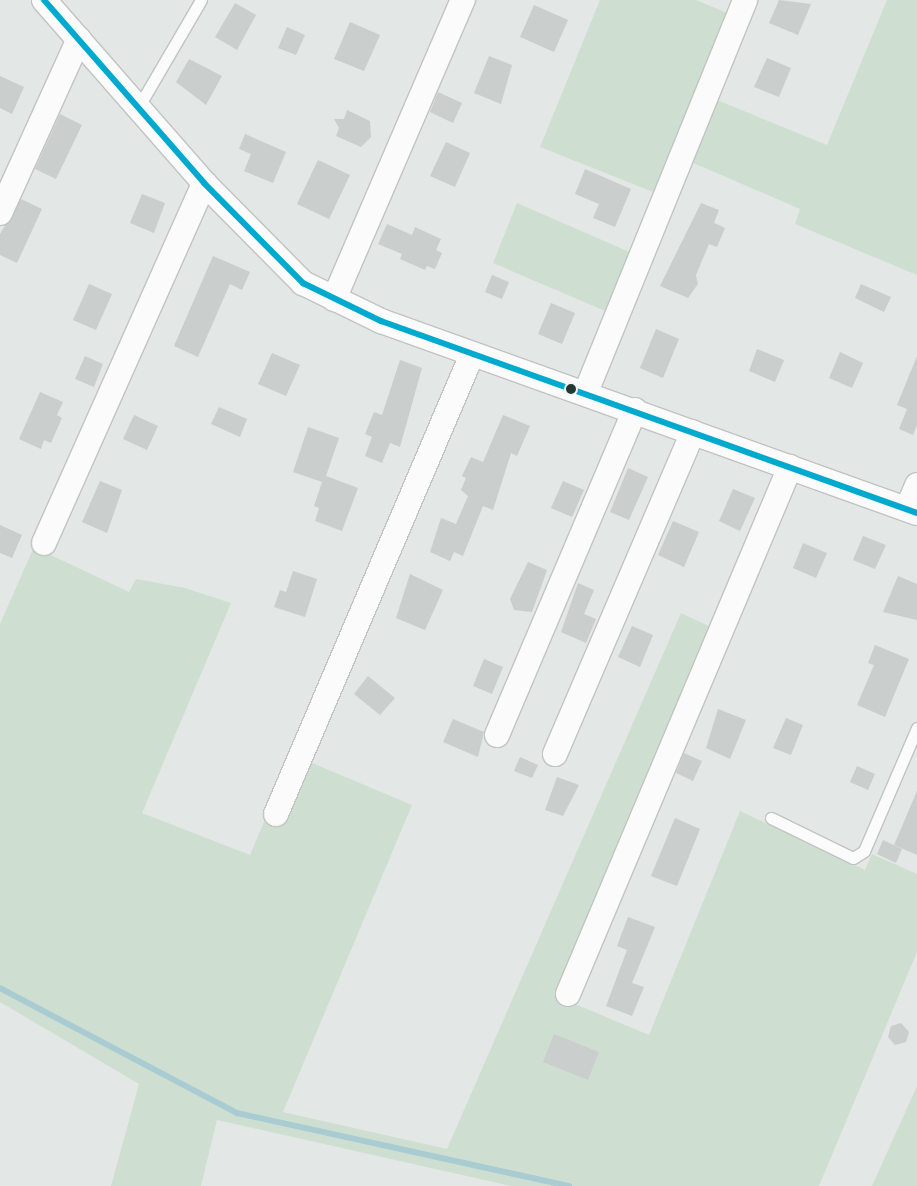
<!DOCTYPE html>
<style>
body{margin:0}
#map{position:relative;width:917px;height:1186px;overflow:hidden;background:#e3e7e5;font-family:"Fira Sans",sans-serif}
div>[style]{position:absolute}
.green>*{inset:0;background:#cedfd2}
.stream>*{height:5.5px;margin:-2.75px;padding:0 2.75px;transform-origin:2.75px;border-radius:2.75px;background:#a8ccd1}
.building>*{inset:0;background:#cacecc}
.roads{filter:drop-shadow(1px 0 #c0c4c2) drop-shadow(-1px 0 #c0c4c2) drop-shadow(0 1px #c0c4c2) drop-shadow(0 -1px #c0c4c2)}
.service>*{height:11px;margin:-5.5px;padding:0 5.5px;transform-origin:5.5px;border-radius:5.5px;background:#fbfbfb}
.minor>*{height:24px;margin:-12px;padding:0 12px;transform-origin:12px;border-radius:12px;background:#fbfbfb}
.bus-1>*{height:6px;margin:-3px;padding:0 3px;transform-origin:3px;border-radius:3px;background:#00a9ce}
.dots>*{width:14px;height:14px;translate:-50% -50%;box-sizing:border-box;border:2px solid #f1f6f3;border-radius:50%}
span{translate:-50% -50%;white-space:nowrap;text-align:center;line-height:1.15;-webkit-text-stroke:4.5px #f1f6f3;paint-order:stroke}
</style>
<div id="map">
<div class="green">
<div style="clip-path:polygon(600px 0,696px 0,732px 15px,658px 194px,540px 147px)"></div>
<div style="clip-path:polygon(887px 0,917px 0,917px 275px,795px 224px,800px 209px,691px 162px,717px 100px,827px 145px)"></div>
<div style="clip-path:polygon(517px 203px,634px 254px,610px 313px,493px 263px)"></div>
<div style="clip-path:polygon(34px 547px,129px 592px,136px 579px,185px 588px,231px 603px,142px 813px,250px 855px,264px 822px,277px 828px,305px 760px,412px 805px,283px 1112px,447px 1149px,681px 613px,715px 629px,563px 999px,649px 1035px,740px 811px,865px 870px,872px 854px,917px 874px,917px 952px,819px 1186px,511px 1186px,217px 1120px,201px 1186px,111px 1186px,139px 1084px,0 1002px,0 624px)"></div>
<div style="clip-path:polygon(917px 1086px,917px 1186px,872px 1186px)"></div>
</div>
<div class="stream">
<div style="left:0;top:988px;width:268px;rotate:27.8deg"></div>
<div style="left:237px;top:1113px;width:340px;rotate:12.4deg"></div>
</div>
<div class="building">
<div style="clip-path:polygon(779px 0,811px 4px,798px 35px,769px 23px)"></div>
<div style="clip-path:polygon(235px 3px,256px 15px,237px 50px,215px 37px)"></div>
<div style="clip-path:polygon(534px 5px,568px 20px,554px 52px,520px 37px)"></div>
<div style="clip-path:polygon(350px 22px,380px 35px,364px 71px,334px 59px)"></div>
<div style="clip-path:polygon(287px 27px,305px 35px,296px 55px,278px 48px)"></div>
<div style="clip-path:polygon(489px 56px,512px 65px,501px 104px,474px 93px)"></div>
<div style="clip-path:polygon(767px 58px,791px 68px,779px 97px,754px 87px)"></div>
<div style="clip-path:polygon(189px 59px,222px 76px,206px 105px,176px 82px)"></div>
<div style="clip-path:polygon(0 76px,24px 87px,12px 114px,0 108px)"></div>
<div style="clip-path:polygon(438px 92px,462px 103px,453px 123px,430px 112px)"></div>
<div style="clip-path:polygon(347px 110px,370px 121px,371px 137px,361px 147px,336px 136px,339px 128px,334px 119px,344px 119px)"></div>
<div style="clip-path:polygon(60px 114px,82px 125px,56px 179px,35px 169px)"></div>
<div style="clip-path:polygon(245px 134px,286px 152px,273px 183px,244px 171px,251px 154px,239px 149px)"></div>
<div style="clip-path:polygon(446px 142px,470px 153px,455px 187px,430px 176px)"></div>
<div style="clip-path:polygon(318px 160px,350px 175px,329px 219px,297px 204px)"></div>
<div style="clip-path:polygon(585px 169px,631px 189px,615px 227px,593px 218px,599px 204px,575px 194px)"></div>
<div style="clip-path:polygon(142px 194px,165px 203px,154px 233px,130px 223px)"></div>
<div style="clip-path:polygon(21px 199px,42px 209px,17px 263px,0 255px,0 234px)"></div>
<div style="clip-path:polygon(701px 203px,719px 210px,714px 223px,725px 228px,717px 247px,709px 244px,696px 275px,698px 284px,688px 298px,660px 286px)"></div>
<div style="clip-path:polygon(387px 224px,412px 235px,415px 227px,441px 239px,436px 250px,442px 253px,435px 269px,427px 266px,425px 270px,400px 259px,402px 254px,378px 244px)"></div>
<div style="clip-path:polygon(213px 256px,250px 272px,242px 290px,230px 284px,198px 357px,174px 346px)"></div>
<div style="clip-path:polygon(492px 275px,509px 282px,502px 299px,485px 292px)"></div>
<div style="clip-path:polygon(89px 284px,112px 294px,96px 330px,73px 320px)"></div>
<div style="clip-path:polygon(861px 284px,891px 297px,884px 312px,855px 298px)"></div>
<div style="clip-path:polygon(551px 303px,575px 313px,562px 344px,538px 334px)"></div>
<div style="clip-path:polygon(656px 329px,679px 339px,663px 378px,640px 368px)"></div>
<div style="clip-path:polygon(757px 349px,784px 360px,775px 382px,749px 371px)"></div>
<div style="clip-path:polygon(840px 352px,863px 363px,852px 388px,829px 378px)"></div>
<div style="clip-path:polygon(272px 353px,300px 365px,286px 396px,258px 384px)"></div>
<div style="clip-path:polygon(85px 356px,103px 364px,94px 387px,75px 379px)"></div>
<div style="clip-path:polygon(917px 356px,917px 425px,913px 435px,899px 429px,907px 409px,897px 405px)"></div>
<div style="clip-path:polygon(400px 360px,422px 368px,400px 447px,390px 443px,382px 463px,365px 456px,372px 437px,365px 434px,374px 412px,382px 415px)"></div>
<div style="clip-path:polygon(40px 392px,63px 402px,57px 415px,62px 418px,51px 443px,44px 440px,41px 449px,19px 439px)"></div>
<div style="clip-path:polygon(219px 407px,247px 419px,240px 437px,211px 424px)"></div>
<div style="clip-path:polygon(134px 415px,158px 426px,147px 450px,123px 439px)"></div>
<div style="clip-path:polygon(503px 415px,530px 426px,517px 456px,511px 453px,493px 510px,483px 506px,463px 556px,454px 552px,450px 561px,430px 552px,441px 518px,456px 524px,468px 496px,461px 490px,466px 478px,462px 476px,471px 457px,483px 462px)"></div>
<div style="clip-path:polygon(308px 427px,339px 438px,326px 476px,358px 488px,342px 531px,315px 521px,319px 508px,314px 506px,322px 482px,293px 472px)"></div>
<div style="clip-path:polygon(628px 468px,648px 477px,629px 520px,610px 512px)"></div>
<div style="clip-path:polygon(100px 481px,122px 490px,107px 533px,82px 522px)"></div>
<div style="clip-path:polygon(563px 481px,584px 490px,572px 517px,551px 508px)"></div>
<div style="clip-path:polygon(733px 489px,755px 498px,740px 531px,719px 521px)"></div>
<div style="clip-path:polygon(673px 521px,699px 532px,684px 567px,658px 555px)"></div>
<div style="clip-path:polygon(0 525px,22px 535px,12px 558px,0 553px)"></div>
<div style="clip-path:polygon(863px 536px,886px 545px,875px 569px,853px 560px)"></div>
<div style="clip-path:polygon(803px 543px,827px 553px,816px 578px,793px 568px)"></div>
<div style="clip-path:polygon(528px 562px,547px 570px,532px 612px,514px 610px,510px 599px)"></div>
<div style="clip-path:polygon(293px 571px,317px 579px,305px 617px,274px 607px,280px 590px,286px 592px)"></div>
<div style="clip-path:polygon(410px 574px,443px 590px,425px 630px,396px 618px)"></div>
<div style="clip-path:polygon(898px 576px,917px 584px,917px 620px,883px 612px)"></div>
<div style="clip-path:polygon(578px 583px,594px 590px,584px 614px,596px 619px,586px 643px,561px 632px)"></div>
<div style="clip-path:polygon(632px 626px,653px 635px,640px 667px,618px 657px)"></div>
<div style="clip-path:polygon(875px 645px,909px 659px,885px 717px,857px 705px,874px 665px,868px 663px)"></div>
<div style="clip-path:polygon(484px 659px,503px 667px,492px 694px,473px 686px)"></div>
<div style="clip-path:polygon(368px 676px,395px 698px,380px 715px,354px 694px)"></div>
<div style="clip-path:polygon(718px 709px,746px 720px,730px 759px,706px 748px)"></div>
<div style="clip-path:polygon(786px 718px,803px 725px,791px 755px,773px 748px)"></div>
<div style="clip-path:polygon(453px 719px,484px 732px,478px 757px,443px 742px)"></div>
<div style="clip-path:polygon(684px 753px,702px 761px,693px 781px,676px 773px)"></div>
<div style="clip-path:polygon(520px 757px,538px 765px,532px 778px,514px 771px)"></div>
<div style="clip-path:polygon(857px 766px,875px 774px,868px 790px,850px 782px)"></div>
<div style="clip-path:polygon(557px 777px,579px 785px,563px 816px,545px 810px)"></div>
<div style="clip-path:polygon(917px 791px,917px 855px,894px 845px)"></div>
<div style="clip-path:polygon(675px 818px,700px 829px,677px 886px,651px 876px)"></div>
<div style="clip-path:polygon(883px 840px,902px 849px,896px 863px,877px 854px)"></div>
<div style="clip-path:polygon(628px 917px,655px 927px,632px 983px,644px 987px,632px 1016px,606px 1006px,627px 950px,617px 946px)"></div>
<div style="clip-path:polygon(901px 1023px,909px 1032px,906px 1042px,895px 1045px,888px 1037px,891px 1026px)"></div>
<div style="clip-path:polygon(554px 1034px,599px 1052px,588px 1080px,543px 1062px)"></div>
</div>
<div class="roads">
<div class="service">
<div style="left:139px;top:106px;width:123px;rotate:-59.7deg"></div>
<div style="left:771px;top:818px;width:91px;rotate:26deg"></div>
<div style="left:853px;top:858px;width:13px;rotate:-32deg"></div>
<div style="left:864px;top:851px;width:134px;rotate:-66.7deg"></div>
</div>
<div class="minor">
<div style="left:44px;top:0;width:243px;rotate:48.8deg"></div>
<div style="left:204px;top:183px;width:141px;rotate:45.3deg"></div>
<div style="left:303px;top:283px;width:87px;rotate:26deg"></div>
<div style="left:381px;top:321px;width:569px;rotate:19.71deg"></div>
<div style="left:0;top:213px;width:191px;rotate:-65.6deg"></div>
<div style="left:334px;top:299px;width:326px;rotate:-66.7deg"></div>
<div style="left:586px;top:392px;width:423px;rotate:-67.9deg"></div>
<div style="left:907px;top:509px;width:26px;rotate:-67deg"></div>
<div style="left:44px;top:543px;width:394px;rotate:-66deg"></div>
<div style="left:497px;top:735px;width:353px;rotate:-67deg"></div>
<div style="left:555px;top:754px;width:350px;rotate:-66.8deg"></div>
<div style="left:276px;top:814px;width:499px;rotate:-66.9deg"></div>
<div style="left:568px;top:994px;width:572px;rotate:-67.16deg"></div>
</div>
</div>
<div class="bus-1">
<div style="left:44px;top:0;width:243px;rotate:48.8deg"></div>
<div style="left:204px;top:183px;width:141px;rotate:45.3deg"></div>
<div style="left:303px;top:283px;width:87px;rotate:26deg"></div>
<div style="left:381px;top:321px;width:569px;rotate:19.71deg"></div>
</div>
<div class="dots">
<div style="left:571px;top:389px;background:#233832"></div>
</div>
</div>
